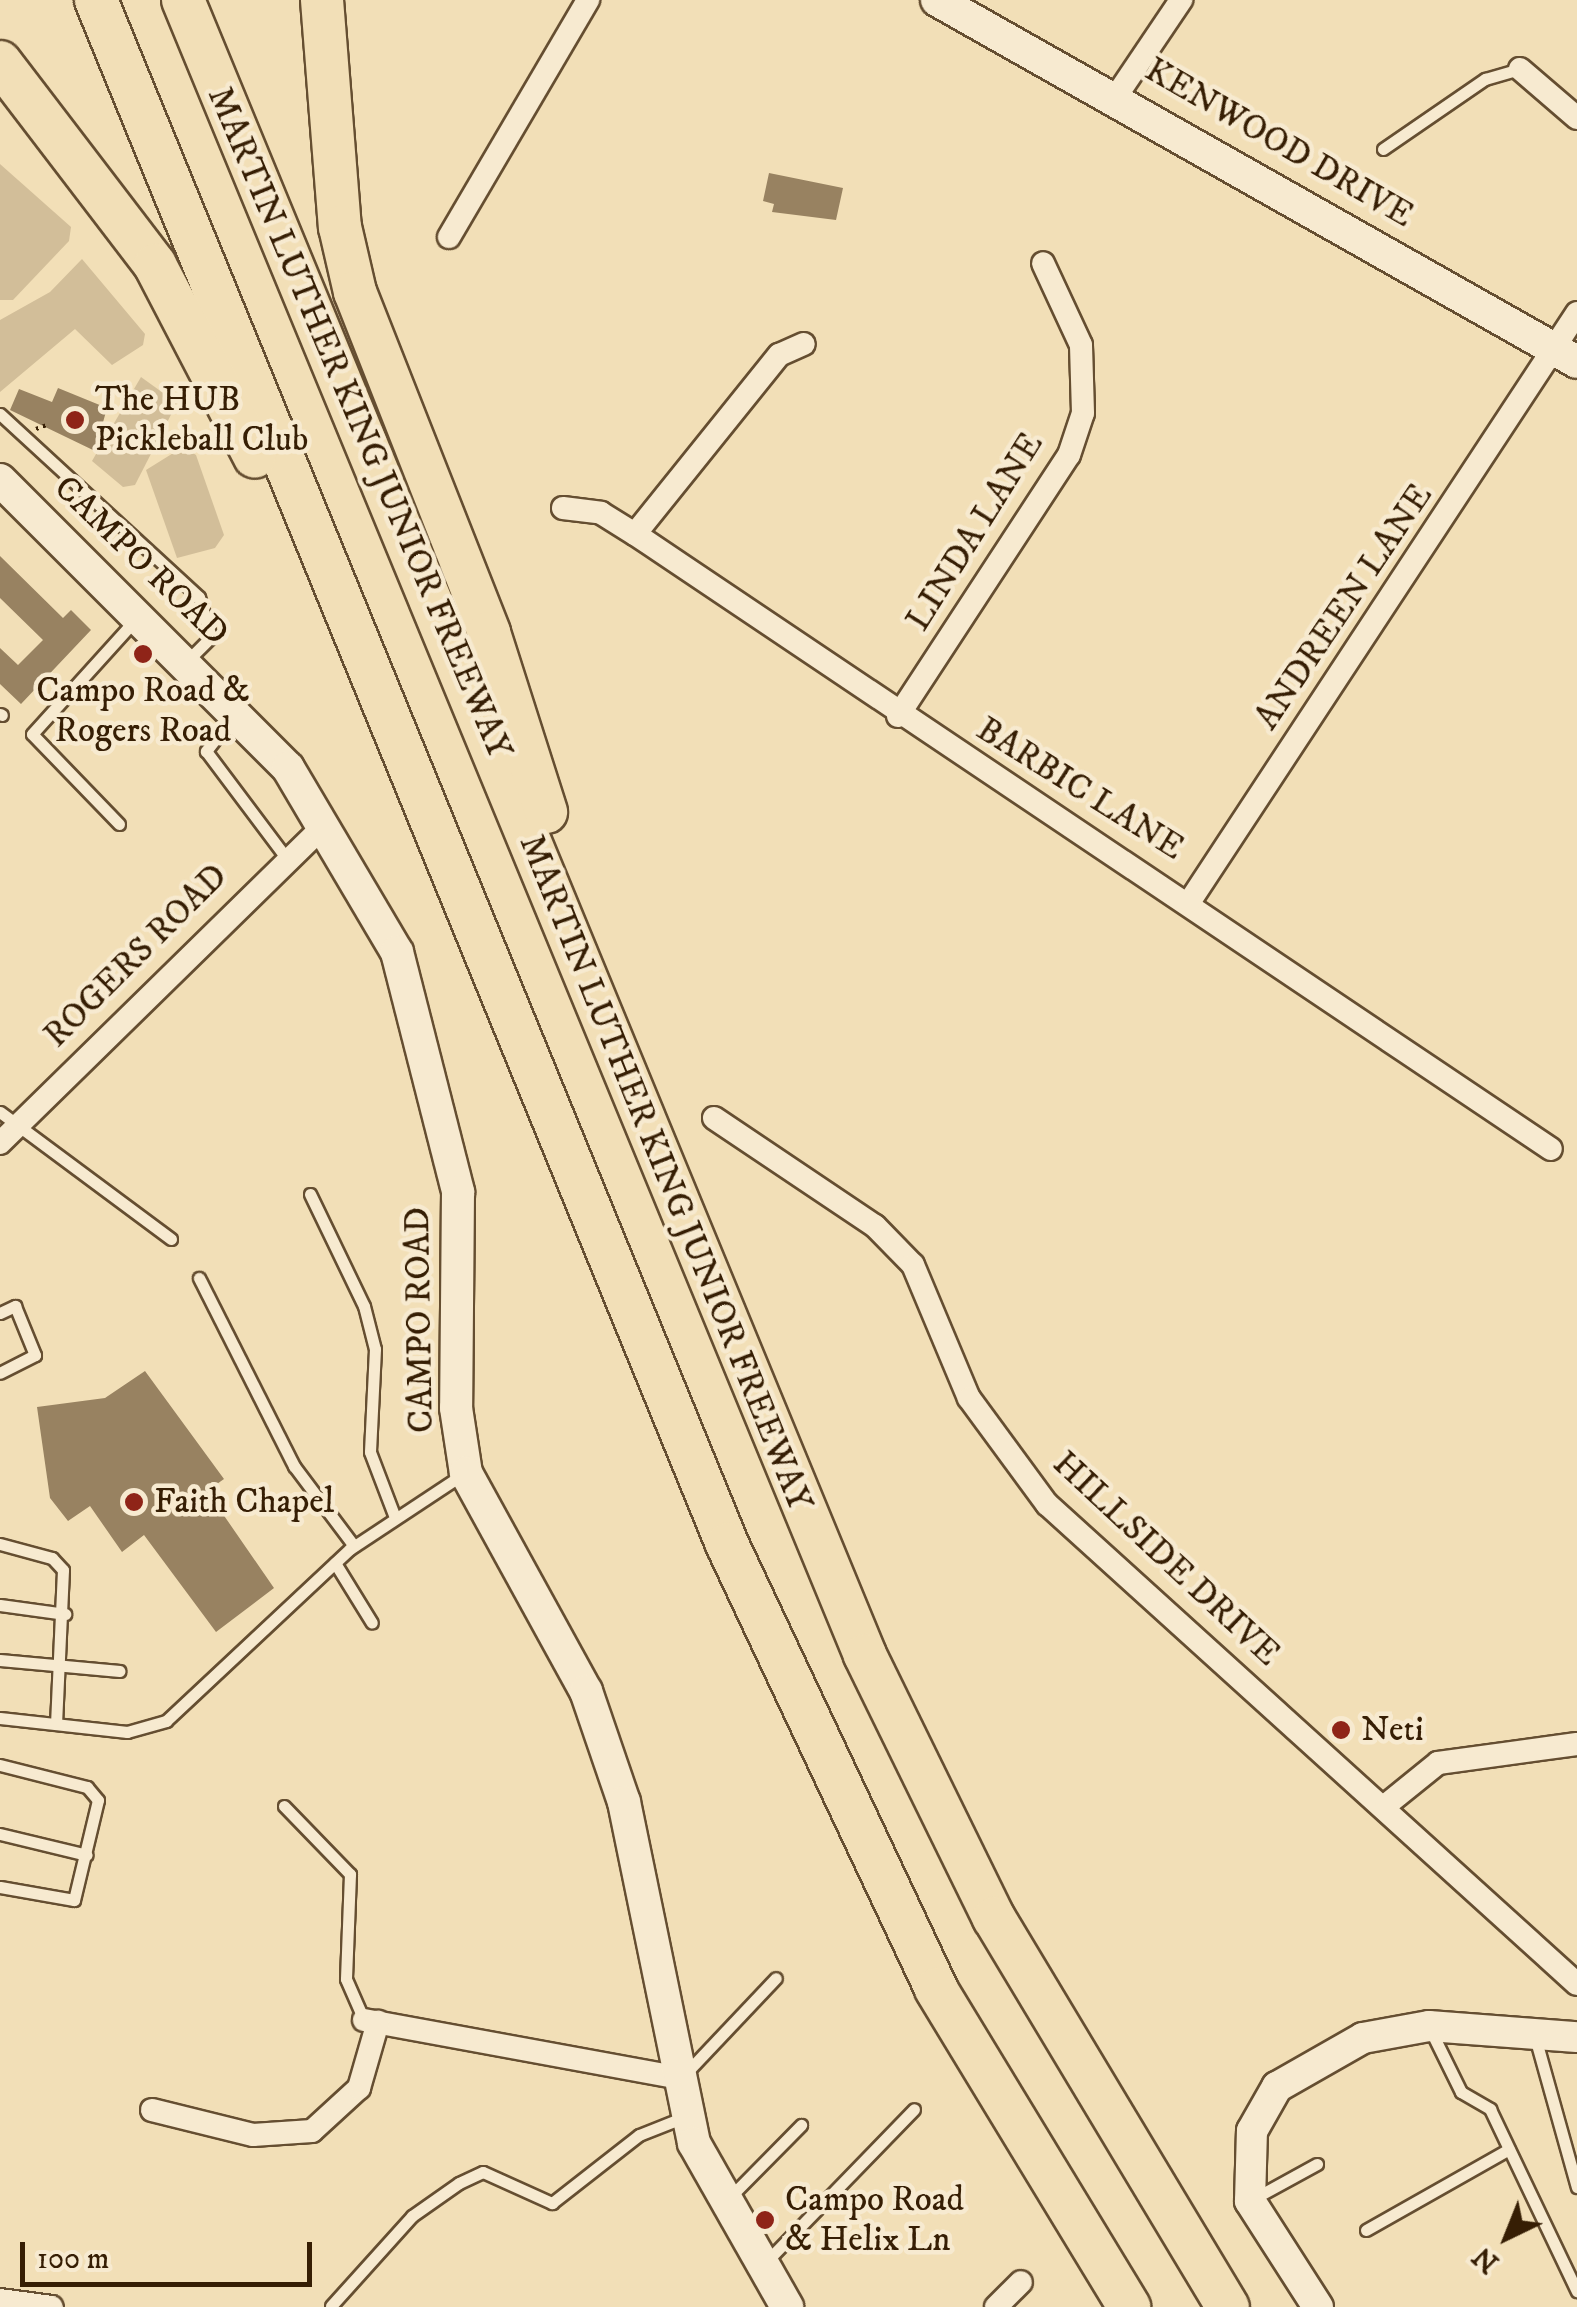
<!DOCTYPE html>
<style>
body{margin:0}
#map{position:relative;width:1577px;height:2307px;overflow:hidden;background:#f2dfb7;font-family:"IM FELL DW Pica",serif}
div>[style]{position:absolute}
.green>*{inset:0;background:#d2be99}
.building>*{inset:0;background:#988261}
.path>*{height:4px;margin-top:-2px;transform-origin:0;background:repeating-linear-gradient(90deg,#361e04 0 2.5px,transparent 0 7.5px)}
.roads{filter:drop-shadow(2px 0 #654e31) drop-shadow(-2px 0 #654e31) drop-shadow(0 2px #654e31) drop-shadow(0 -2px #654e31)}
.service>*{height:11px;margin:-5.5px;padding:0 5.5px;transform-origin:5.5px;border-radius:5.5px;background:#f7ead0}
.minor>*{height:22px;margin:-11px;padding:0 11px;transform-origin:11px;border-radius:11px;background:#f7ead0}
.tertiary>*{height:30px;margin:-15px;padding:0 15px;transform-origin:15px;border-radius:15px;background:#f7ead0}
.secondary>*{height:32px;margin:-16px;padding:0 16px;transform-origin:16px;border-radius:16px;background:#f7ead0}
.motorway>*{height:42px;margin:-21px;padding:0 21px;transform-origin:21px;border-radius:21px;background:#f2dfb7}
.dots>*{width:28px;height:28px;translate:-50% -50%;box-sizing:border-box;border:5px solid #f7ead0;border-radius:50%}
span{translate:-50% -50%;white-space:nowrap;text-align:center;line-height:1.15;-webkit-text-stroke:9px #f7ead0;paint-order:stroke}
.street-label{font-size:35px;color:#361e04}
.poi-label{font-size:35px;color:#361e04}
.left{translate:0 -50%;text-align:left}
.north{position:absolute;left:1457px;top:2187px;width:100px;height:100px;-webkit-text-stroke:8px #f7ead0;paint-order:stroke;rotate:223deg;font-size:28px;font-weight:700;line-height:40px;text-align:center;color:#361e04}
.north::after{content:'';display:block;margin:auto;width:35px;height:45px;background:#361e04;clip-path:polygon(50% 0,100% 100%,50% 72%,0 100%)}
.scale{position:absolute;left:20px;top:2242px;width:292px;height:45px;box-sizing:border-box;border:5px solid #361e04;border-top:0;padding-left:12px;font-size:30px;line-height:35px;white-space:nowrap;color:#361e04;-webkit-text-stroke:8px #f7ead0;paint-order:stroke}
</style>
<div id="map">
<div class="green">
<div style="clip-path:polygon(0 164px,71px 227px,69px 241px,13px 300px,0 300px)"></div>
<div style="clip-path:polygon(82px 259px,145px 334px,143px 345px,112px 365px,75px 329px,0 392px,0 320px,50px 292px)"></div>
<div style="clip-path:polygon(141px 377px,177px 403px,135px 485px,123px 487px,92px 461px)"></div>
<div style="clip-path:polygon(183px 447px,196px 455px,224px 535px,215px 548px,177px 558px,146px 470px)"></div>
</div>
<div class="building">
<div style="clip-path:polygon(769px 173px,843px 188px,836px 220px,772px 212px,774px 204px,763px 201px)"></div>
<div style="clip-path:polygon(58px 388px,107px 408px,95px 451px,10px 410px,19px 389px,52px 402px)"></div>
<div style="clip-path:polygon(0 556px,63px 618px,71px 610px,91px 630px,21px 704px,0 684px,0 648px,18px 665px,43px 640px,0 598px)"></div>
<div style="clip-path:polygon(145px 1371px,224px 1479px,207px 1491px,274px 1588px,216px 1632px,144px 1535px,122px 1552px,90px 1506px,68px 1521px,50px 1498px,37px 1407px,105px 1398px)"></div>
</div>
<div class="path">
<div style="left:36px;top:429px;width:12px;rotate:-20deg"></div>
</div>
<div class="roads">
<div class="service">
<div style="left:1383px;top:149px;width:124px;rotate:-34.5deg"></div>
<div style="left:1485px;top:79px;width:36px;rotate:-16deg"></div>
<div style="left:0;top:414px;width:270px;rotate:42.6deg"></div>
<div style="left:199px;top:597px;width:42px;rotate:73.3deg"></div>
<div style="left:211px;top:637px;width:33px;rotate:135deg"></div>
<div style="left:0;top:714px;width:2px;rotate:27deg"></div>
<div style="left:234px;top:715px;width:46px;rotate:127.9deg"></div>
<div style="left:206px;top:751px;width:130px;rotate:53.1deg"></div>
<div style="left:119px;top:824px;width:125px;rotate:-134deg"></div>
<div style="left:32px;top:734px;width:152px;rotate:-47.9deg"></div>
<div style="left:0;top:1112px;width:213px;rotate:36.6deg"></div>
<div style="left:310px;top:1194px;width:124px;rotate:64.3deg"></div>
<div style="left:364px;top:1306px;width:44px;rotate:75.7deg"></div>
<div style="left:375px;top:1349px;width:103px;rotate:92.8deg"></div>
<div style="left:370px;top:1452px;width:67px;rotate:69.1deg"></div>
<div style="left:199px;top:1278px;width:211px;rotate:63.2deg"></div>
<div style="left:294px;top:1466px;width:100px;rotate:53.1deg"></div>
<div style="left:0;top:1313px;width:17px;rotate:-25deg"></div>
<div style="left:15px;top:1306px;width:53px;rotate:67.8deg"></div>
<div style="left:35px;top:1355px;width:39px;rotate:153deg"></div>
<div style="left:0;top:1544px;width:54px;rotate:15.1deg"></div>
<div style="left:52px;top:1558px;width:16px;rotate:47deg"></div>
<div style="left:63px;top:1570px;width:154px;rotate:92.6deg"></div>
<div style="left:335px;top:1563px;width:70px;rotate:58.3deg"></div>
<div style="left:0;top:1605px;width:66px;rotate:7.9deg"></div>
<div style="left:0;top:1660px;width:120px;rotate:5.3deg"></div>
<div style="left:0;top:1718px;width:128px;rotate:6.3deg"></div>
<div style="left:127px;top:1732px;width:41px;rotate:-15.8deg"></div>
<div style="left:166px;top:1721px;width:252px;rotate:-43.1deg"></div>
<div style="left:350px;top:1549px;width:134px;rotate:-33.5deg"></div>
<div style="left:0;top:1765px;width:90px;rotate:14.2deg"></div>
<div style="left:87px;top:1787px;width:17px;rotate:50deg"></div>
<div style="left:98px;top:1800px;width:103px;rotate:103.5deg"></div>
<div style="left:74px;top:1900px;width:75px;rotate:-170deg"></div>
<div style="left:284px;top:1806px;width:95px;rotate:45.9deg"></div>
<div style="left:350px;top:1874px;width:105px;rotate:92.2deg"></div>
<div style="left:346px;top:1979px;width:45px;rotate:66.3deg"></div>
<div style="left:0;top:1834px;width:89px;rotate:13.6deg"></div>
<div style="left:1431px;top:2031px;width:68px;rotate:63.8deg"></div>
<div style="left:1461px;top:2092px;width:34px;rotate:30deg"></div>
<div style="left:1490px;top:2109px;width:202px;rotate:64.5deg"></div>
<div style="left:1535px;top:2037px;width:156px;rotate:74.4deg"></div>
<div style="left:687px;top:2072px;width:129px;rotate:-46.6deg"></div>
<div style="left:731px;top:2196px;width:100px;rotate:-45.4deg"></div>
<div style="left:1253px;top:2199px;width:73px;rotate:-28.7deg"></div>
<div style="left:1366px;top:2230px;width:164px;rotate:-29.5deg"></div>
<div style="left:765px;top:2263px;width:214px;rotate:-45.9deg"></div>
<div style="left:331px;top:2306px;width:121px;rotate:-48deg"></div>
<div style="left:412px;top:2216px;width:57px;rotate:-35.1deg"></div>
<div style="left:459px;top:2183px;width:26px;rotate:-25deg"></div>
<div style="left:483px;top:2172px;width:76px;rotate:24.2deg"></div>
<div style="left:552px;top:2203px;width:110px;rotate:-38deg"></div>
<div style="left:639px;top:2135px;width:52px;rotate:-21.6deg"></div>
</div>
<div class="minor">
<div style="left:1520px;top:69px;width:75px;rotate:40.7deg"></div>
<div style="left:1117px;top:95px;width:115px;rotate:-56deg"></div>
<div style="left:449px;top:237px;width:275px;rotate:-59.6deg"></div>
<div style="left:563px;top:508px;width:38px;rotate:7deg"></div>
<div style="left:601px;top:513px;width:40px;rotate:32deg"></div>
<div style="left:635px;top:534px;width:1103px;rotate:33.88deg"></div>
<div style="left:635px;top:534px;width:230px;rotate:-51.2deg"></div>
<div style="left:779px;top:355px;width:27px;rotate:-24deg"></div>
<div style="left:898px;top:716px;width:312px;rotate:-56.8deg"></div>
<div style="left:1069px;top:455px;width:44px;rotate:-71.6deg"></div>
<div style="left:1083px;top:413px;width:68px;rotate:-91.7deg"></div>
<div style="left:1081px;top:345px;width:90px;rotate:-114.9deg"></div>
<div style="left:1190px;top:901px;width:704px;rotate:-56.65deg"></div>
<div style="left:714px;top:1118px;width:194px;rotate:33.9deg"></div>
<div style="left:875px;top:1226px;width:54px;rotate:45.7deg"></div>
<div style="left:913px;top:1265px;width:144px;rotate:67.2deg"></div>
<div style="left:969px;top:1398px;width:132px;rotate:53.7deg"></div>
<div style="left:1047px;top:1504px;width:715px;rotate:42.17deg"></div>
<div style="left:0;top:1143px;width:456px;rotate:-44.4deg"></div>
<div style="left:1386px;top:1805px;width:67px;rotate:-38.9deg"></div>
<div style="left:1438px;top:1763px;width:140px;rotate:-7.8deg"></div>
<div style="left:364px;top:2020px;width:321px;rotate:10.4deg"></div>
<div style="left:152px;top:2110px;width:104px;rotate:13.9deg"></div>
<div style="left:253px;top:2135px;width:59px;rotate:-3.9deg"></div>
<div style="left:312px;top:2131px;width:64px;rotate:-42.5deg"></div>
<div style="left:359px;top:2088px;width:69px;rotate:-73.9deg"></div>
<div style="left:0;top:2300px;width:52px;rotate:7.7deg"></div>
<div style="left:996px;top:2307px;width:35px;rotate:-45deg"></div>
</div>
<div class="tertiary">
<div style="left:1318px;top:2307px;width:126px;rotate:-122.7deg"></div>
<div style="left:1250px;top:2201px;width:70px;rotate:-88.4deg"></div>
<div style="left:1252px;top:2131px;width:51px;rotate:-60.4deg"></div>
<div style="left:1277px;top:2087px;width:99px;rotate:-29.7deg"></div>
<div style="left:1363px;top:2038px;width:67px;rotate:-10.3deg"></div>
<div style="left:1429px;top:2026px;width:148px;rotate:4.3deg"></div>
</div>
<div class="secondary">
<div style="left:937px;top:0;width:735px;rotate:29.49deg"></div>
<div style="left:0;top:480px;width:407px;rotate:45deg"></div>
<div style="left:288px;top:768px;width:214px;rotate:59.4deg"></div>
<div style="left:397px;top:952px;width:248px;rotate:75.7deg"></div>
<div style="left:458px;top:1192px;width:216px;rotate:90.5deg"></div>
<div style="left:456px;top:1408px;width:66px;rotate:81.3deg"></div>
<div style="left:466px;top:1473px;width:249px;rotate:61.2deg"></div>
<div style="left:586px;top:1691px;width:117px;rotate:71.1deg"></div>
<div style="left:624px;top:1802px;width:348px;rotate:78.4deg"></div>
<div style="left:694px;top:2143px;width:189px;rotate:60.4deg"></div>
</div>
<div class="motorway">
<div style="left:96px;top:0;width:1668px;rotate:67.77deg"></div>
<div style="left:727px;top:1544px;width:492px;rotate:64.8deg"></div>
<div style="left:936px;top:1989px;width:372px;rotate:58.7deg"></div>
<div style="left:183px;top:0;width:1790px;rotate:67.6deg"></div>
<div style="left:865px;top:1655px;width:293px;rotate:63.9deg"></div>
<div style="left:994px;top:1918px;width:454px;rotate:59deg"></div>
<div style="left:322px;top:0;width:228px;rotate:85.5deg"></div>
<div style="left:340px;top:227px;width:67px;rotate:77deg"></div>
<div style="left:355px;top:292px;width:366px;rotate:68.5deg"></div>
<div style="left:489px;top:633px;width:188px;rotate:72.3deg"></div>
<div style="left:0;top:62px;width:255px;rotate:52.6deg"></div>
<div style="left:155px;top:265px;width:216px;rotate:62.5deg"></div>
</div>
</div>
<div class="dots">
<div style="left:75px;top:420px;background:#8f2418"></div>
<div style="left:143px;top:654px;background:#8f2418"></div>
<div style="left:134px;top:1502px;background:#8f2418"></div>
<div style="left:1341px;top:1730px;background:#8f2418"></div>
<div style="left:765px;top:2220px;background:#8f2418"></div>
</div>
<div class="street-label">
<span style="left:1279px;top:143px;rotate:30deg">KENWOOD DRIVE</span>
<span style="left:359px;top:423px;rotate:67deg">MARTIN LUTHER KING JUNIOR FREEWAY</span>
<span style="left:975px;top:532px;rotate:-58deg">LINDA LANE</span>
<span style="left:141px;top:561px;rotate:44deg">CAMPO ROAD</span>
<span style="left:1344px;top:607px;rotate:-56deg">ANDREEN LANE</span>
<span style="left:1080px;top:789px;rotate:32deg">BARBIC LANE</span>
<span style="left:136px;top:956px;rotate:-45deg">ROGERS ROAD</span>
<span style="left:665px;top:1173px;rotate:68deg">MARTIN LUTHER KING JUNIOR FREEWAY</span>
<span style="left:420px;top:1320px;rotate:-91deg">CAMPO ROAD</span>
<span style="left:1166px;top:1559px;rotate:43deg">HILLSIDE DRIVE</span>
</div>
<div class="poi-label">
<span class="left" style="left:95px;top:420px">The HUB<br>Pickleball Club</span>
<span style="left:143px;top:711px">Campo Road &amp;<br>Rogers Road</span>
<span class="left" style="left:154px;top:1502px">Faith Chapel</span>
<span class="left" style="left:1361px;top:1730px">Neti</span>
<span class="left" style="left:785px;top:2220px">Campo Road<br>&amp; Helix Ln</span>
</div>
<div class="north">N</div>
<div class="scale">100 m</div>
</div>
